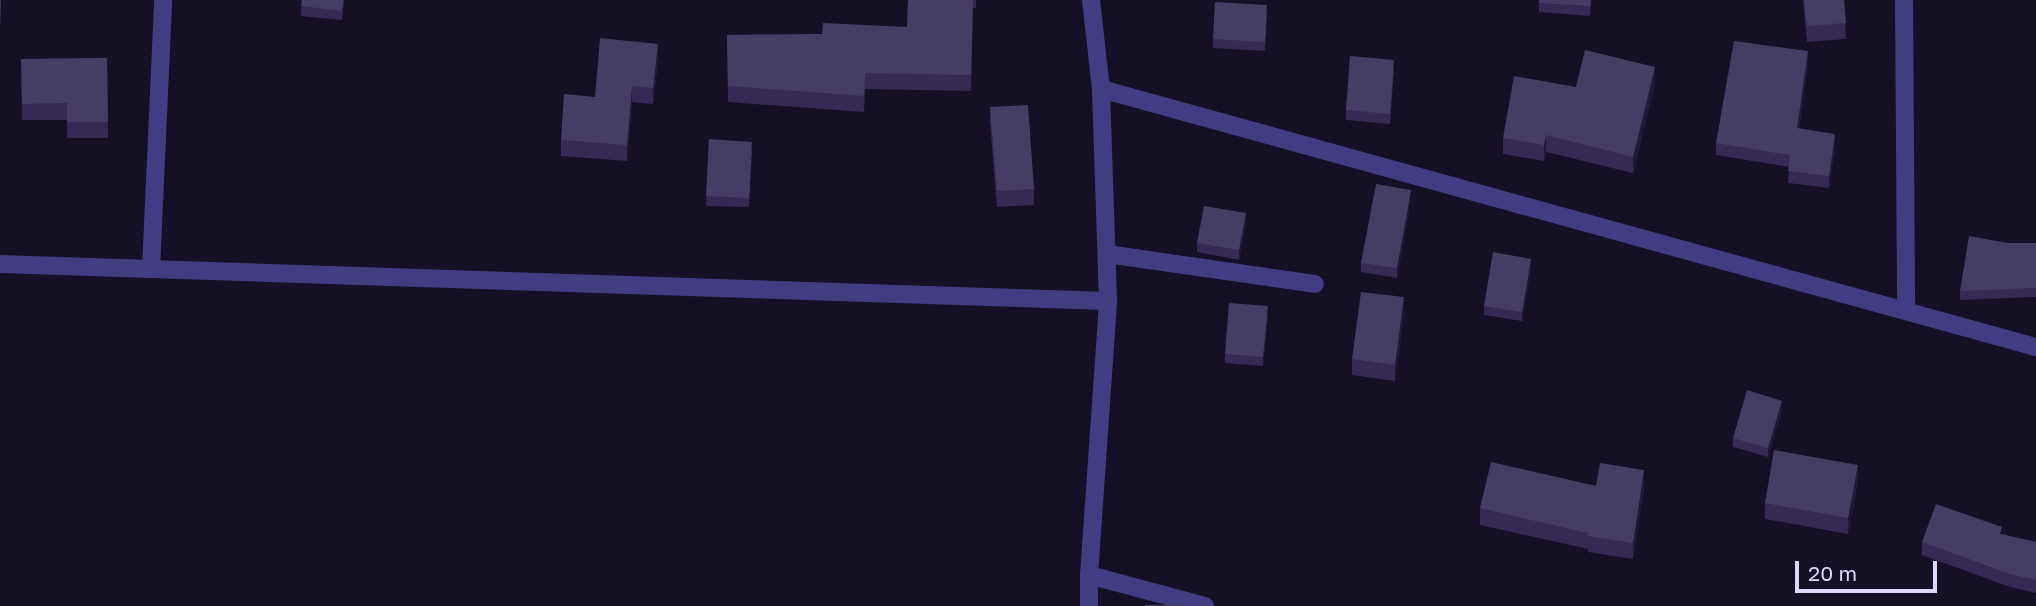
<!DOCTYPE html>
<style>
body{margin:0}
#map{position:relative;width:2036px;height:606px;overflow:hidden;background:#151026;font-family:"Golos Text",sans-serif}
div>[style]{position:absolute}
.service>*{height:18px;margin:-9px;padding:0 9px;transform-origin:9px;border-radius:9px;background:#423d83}
.minor>*{height:18px;margin:-9px;padding:0 9px;transform-origin:9px;border-radius:9px;background:#423d83}
.tertiary>*{height:18px;margin:-9px;padding:0 9px;transform-origin:9px;border-radius:9px;background:#423d83}
.wall>*{inset:0;background:#342a53}
.shaded-wall>*{inset:0;background:#201839}
.building>*{inset:0;background:#463d65}
span{translate:-50% -50%;white-space:nowrap;text-align:center;line-height:1.15;-webkit-text-stroke:5px #151026;paint-order:stroke}
.scale{position:absolute;left:1795px;top:561px;width:142px;height:32px;box-sizing:border-box;border:4px solid #ddd7fd;border-top:0;padding-left:9px;font-size:21px;line-height:24px;white-space:nowrap;color:#ddd7fd;-webkit-text-stroke:5px #151026;paint-order:stroke}
</style>
<div id="map">
<div class="service">
<div style="left:1107px;top:254px;width:210px;rotate:8.2deg"></div>
</div>
<div class="minor">
<div style="left:1904px;top:0;width:310px;rotate:89.6deg"></div>
<div style="left:1101px;top:89px;width:970px;rotate:15.43deg"></div>
<div style="left:0;top:264px;width:1109px;rotate:1.91deg"></div>
<div style="left:151px;top:269px;width:269px;rotate:-87.4deg"></div>
<div style="left:1089px;top:575px;width:120px;rotate:15deg"></div>
</div>
<div class="tertiary">
<div style="left:1089px;top:606px;width:31px;rotate:-90deg"></div>
<div style="left:1089px;top:575px;width:275px;rotate:-86deg"></div>
<div style="left:1108px;top:301px;width:212px;rotate:-91.9deg"></div>
<div style="left:1101px;top:89px;width:90px;rotate:-96.4deg"></div>
</div>
<div class="wall">
<div style="clip-path:polygon(302px 0,344px 0,342px 20px,301px 16px)"></div>
<div style="clip-path:polygon(908px 0,976px 0,976px 8px,973px 8px,971px 91px,865px 89px,864px 112px,728px 102px,727px 35px,822px 34px,907px 27px)"></div>
<div style="clip-path:polygon(1539px 0,1591px 0,1590px 16px,1539px 12px)"></div>
<div style="clip-path:polygon(1803px 0,1844px 0,1846px 39px,1807px 42px)"></div>
<div style="clip-path:polygon(1267px 14px,1265px 51px,1213px 48px,1213px 39px)"></div>
<div style="clip-path:polygon(107px 58px,108px 138px,67px 138px,67px 120px,22px 120px,21px 59px)"></div>
<div style="clip-path:polygon(658px 60px,653px 104px,632px 102px,627px 161px,561px 156px,561px 140px)"></div>
<div style="clip-path:polygon(1808px 63px,1799px 129px,1835px 146px,1829px 188px,1788px 183px,1789px 167px,1716px 155px,1716px 143px)"></div>
<div style="clip-path:polygon(1394px 69px,1390px 124px,1346px 120px,1346px 110px)"></div>
<div style="clip-path:polygon(1655px 83px,1633px 173px,1546px 152px,1544px 161px,1503px 154px,1503px 138px,1576px 87px)"></div>
<div style="clip-path:polygon(990px 107px,1034px 189px,1034px 205px,997px 207px,990px 124px)"></div>
<div style="clip-path:polygon(709px 139px,752px 151px,749px 207px,706px 206px)"></div>
<div style="clip-path:polygon(1411px 199px,1397px 278px,1361px 272px,1361px 263px)"></div>
<div style="clip-path:polygon(1246px 222px,1239px 260px,1197px 252px,1197px 243px)"></div>
<div style="clip-path:polygon(2008px 243px,2036px 243px,2036px 297px,1960px 300px,1960px 291px)"></div>
<div style="clip-path:polygon(1531px 268px,1522px 321px,1484px 315px,1484px 306px)"></div>
<div style="clip-path:polygon(1404px 314px,1395px 381px,1352px 375px,1352px 359px)"></div>
<div style="clip-path:polygon(1268px 315px,1263px 366px,1225px 363px,1225px 354px)"></div>
<div style="clip-path:polygon(1782px 410px,1768px 457px,1733px 447px,1733px 438px)"></div>
<div style="clip-path:polygon(1858px 481px,1848px 534px,1765px 519px,1765px 503px)"></div>
<div style="clip-path:polygon(1596px 486px,1644px 486px,1633px 559px,1588px 552px,1588px 549px,1480px 525px,1480px 508px)"></div>
<div style="clip-path:polygon(2002px 534px,2036px 542px,2036px 593px,2010px 587px,1922px 555px,1922px 542px)"></div>
</div>
<div class="shaded-wall">
<div style="clip-path:polygon(658px 44px,658px 60px,653px 104px,653px 88px)"></div>
<div style="clip-path:polygon(1808px 51px,1808px 63px,1797px 140px,1797px 128px)"></div>
<div style="clip-path:polygon(1655px 67px,1655px 83px,1633px 173px,1633px 157px)"></div>
<div style="clip-path:polygon(632px 86px,632px 102px,627px 161px,627px 145px)"></div>
<div style="clip-path:polygon(1835px 134px,1835px 146px,1829px 188px,1829px 176px)"></div>
<div style="clip-path:polygon(1546px 135px,1546px 152px,1544px 161px,1544px 145px)"></div>
<div style="clip-path:polygon(1411px 190px,1411px 199px,1397px 278px,1397px 268px)"></div>
<div style="clip-path:polygon(1246px 213px,1246px 222px,1239px 260px,1239px 250px)"></div>
<div style="clip-path:polygon(1531px 259px,1531px 268px,1522px 321px,1522px 312px)"></div>
<div style="clip-path:polygon(1404px 297px,1404px 314px,1395px 381px,1395px 365px)"></div>
<div style="clip-path:polygon(1268px 306px,1268px 315px,1263px 366px,1263px 357px)"></div>
<div style="clip-path:polygon(1782px 401px,1782px 410px,1768px 457px,1768px 448px)"></div>
<div style="clip-path:polygon(1858px 465px,1858px 481px,1848px 534px,1848px 518px)"></div>
<div style="clip-path:polygon(1644px 470px,1644px 486px,1633px 559px,1633px 543px)"></div>
</div>
<div class="building">
<div style="clip-path:polygon(0 0,1px 0,0 30px)"></div>
<div style="clip-path:polygon(302px 0,343px 0,342px 11px,301px 6px)"></div>
<div style="clip-path:polygon(908px 0,973px 0,971px 75px,865px 73px,864px 96px,728px 86px,727px 35px,822px 34px,823px 23px,907px 27px)"></div>
<div style="clip-path:polygon(1539px 0,1591px 0,1590px 6px,1539px 3px)"></div>
<div style="clip-path:polygon(1804px 0,1844px 0,1846px 23px,1807px 26px)"></div>
<div style="clip-path:polygon(1215px 2px,1267px 5px,1265px 42px,1213px 39px)"></div>
<div style="clip-path:polygon(600px 38px,658px 44px,653px 88px,632px 86px,627px 145px,561px 140px,564px 94px,595px 97px)"></div>
<div style="clip-path:polygon(1734px 41px,1808px 51px,1797px 128px,1835px 134px,1829px 176px,1788px 171px,1790px 155px,1716px 143px)"></div>
<div style="clip-path:polygon(1585px 50px,1655px 67px,1633px 157px,1546px 135px,1544px 145px,1503px 138px,1514px 76px,1576px 87px)"></div>
<div style="clip-path:polygon(1350px 56px,1394px 60px,1390px 114px,1346px 110px)"></div>
<div style="clip-path:polygon(107px 58px,108px 122px,67px 122px,67px 103px,22px 104px,21px 59px)"></div>
<div style="clip-path:polygon(1028px 105px,1034px 189px,997px 191px,990px 107px)"></div>
<div style="clip-path:polygon(709px 139px,752px 142px,749px 198px,706px 196px)"></div>
<div style="clip-path:polygon(1376px 184px,1411px 190px,1397px 268px,1361px 263px)"></div>
<div style="clip-path:polygon(1204px 206px,1246px 213px,1239px 250px,1197px 243px)"></div>
<div style="clip-path:polygon(1969px 236px,2008px 243px,2036px 243px,2036px 288px,1960px 291px)"></div>
<div style="clip-path:polygon(1493px 252px,1531px 259px,1522px 312px,1484px 306px)"></div>
<div style="clip-path:polygon(1361px 292px,1404px 297px,1395px 365px,1352px 359px)"></div>
<div style="clip-path:polygon(1229px 303px,1268px 306px,1263px 357px,1225px 354px)"></div>
<div style="clip-path:polygon(1747px 390px,1782px 401px,1768px 448px,1733px 438px)"></div>
<div style="clip-path:polygon(1774px 450px,1858px 465px,1848px 518px,1765px 503px)"></div>
<div style="clip-path:polygon(1491px 462px,1596px 486px,1600px 463px,1644px 470px,1633px 543px,1588px 536px,1588px 533px,1480px 508px)"></div>
<div style="clip-path:polygon(1936px 504px,2002px 527px,2000px 534px,2036px 542px,2036px 580px,2010px 574px,1922px 542px)"></div>
<div style="clip-path:polygon(1145px 605px,1186px 605px,1186px 606px,1145px 606px)"></div>
</div>
<div class="scale">20 m</div>
</div>
